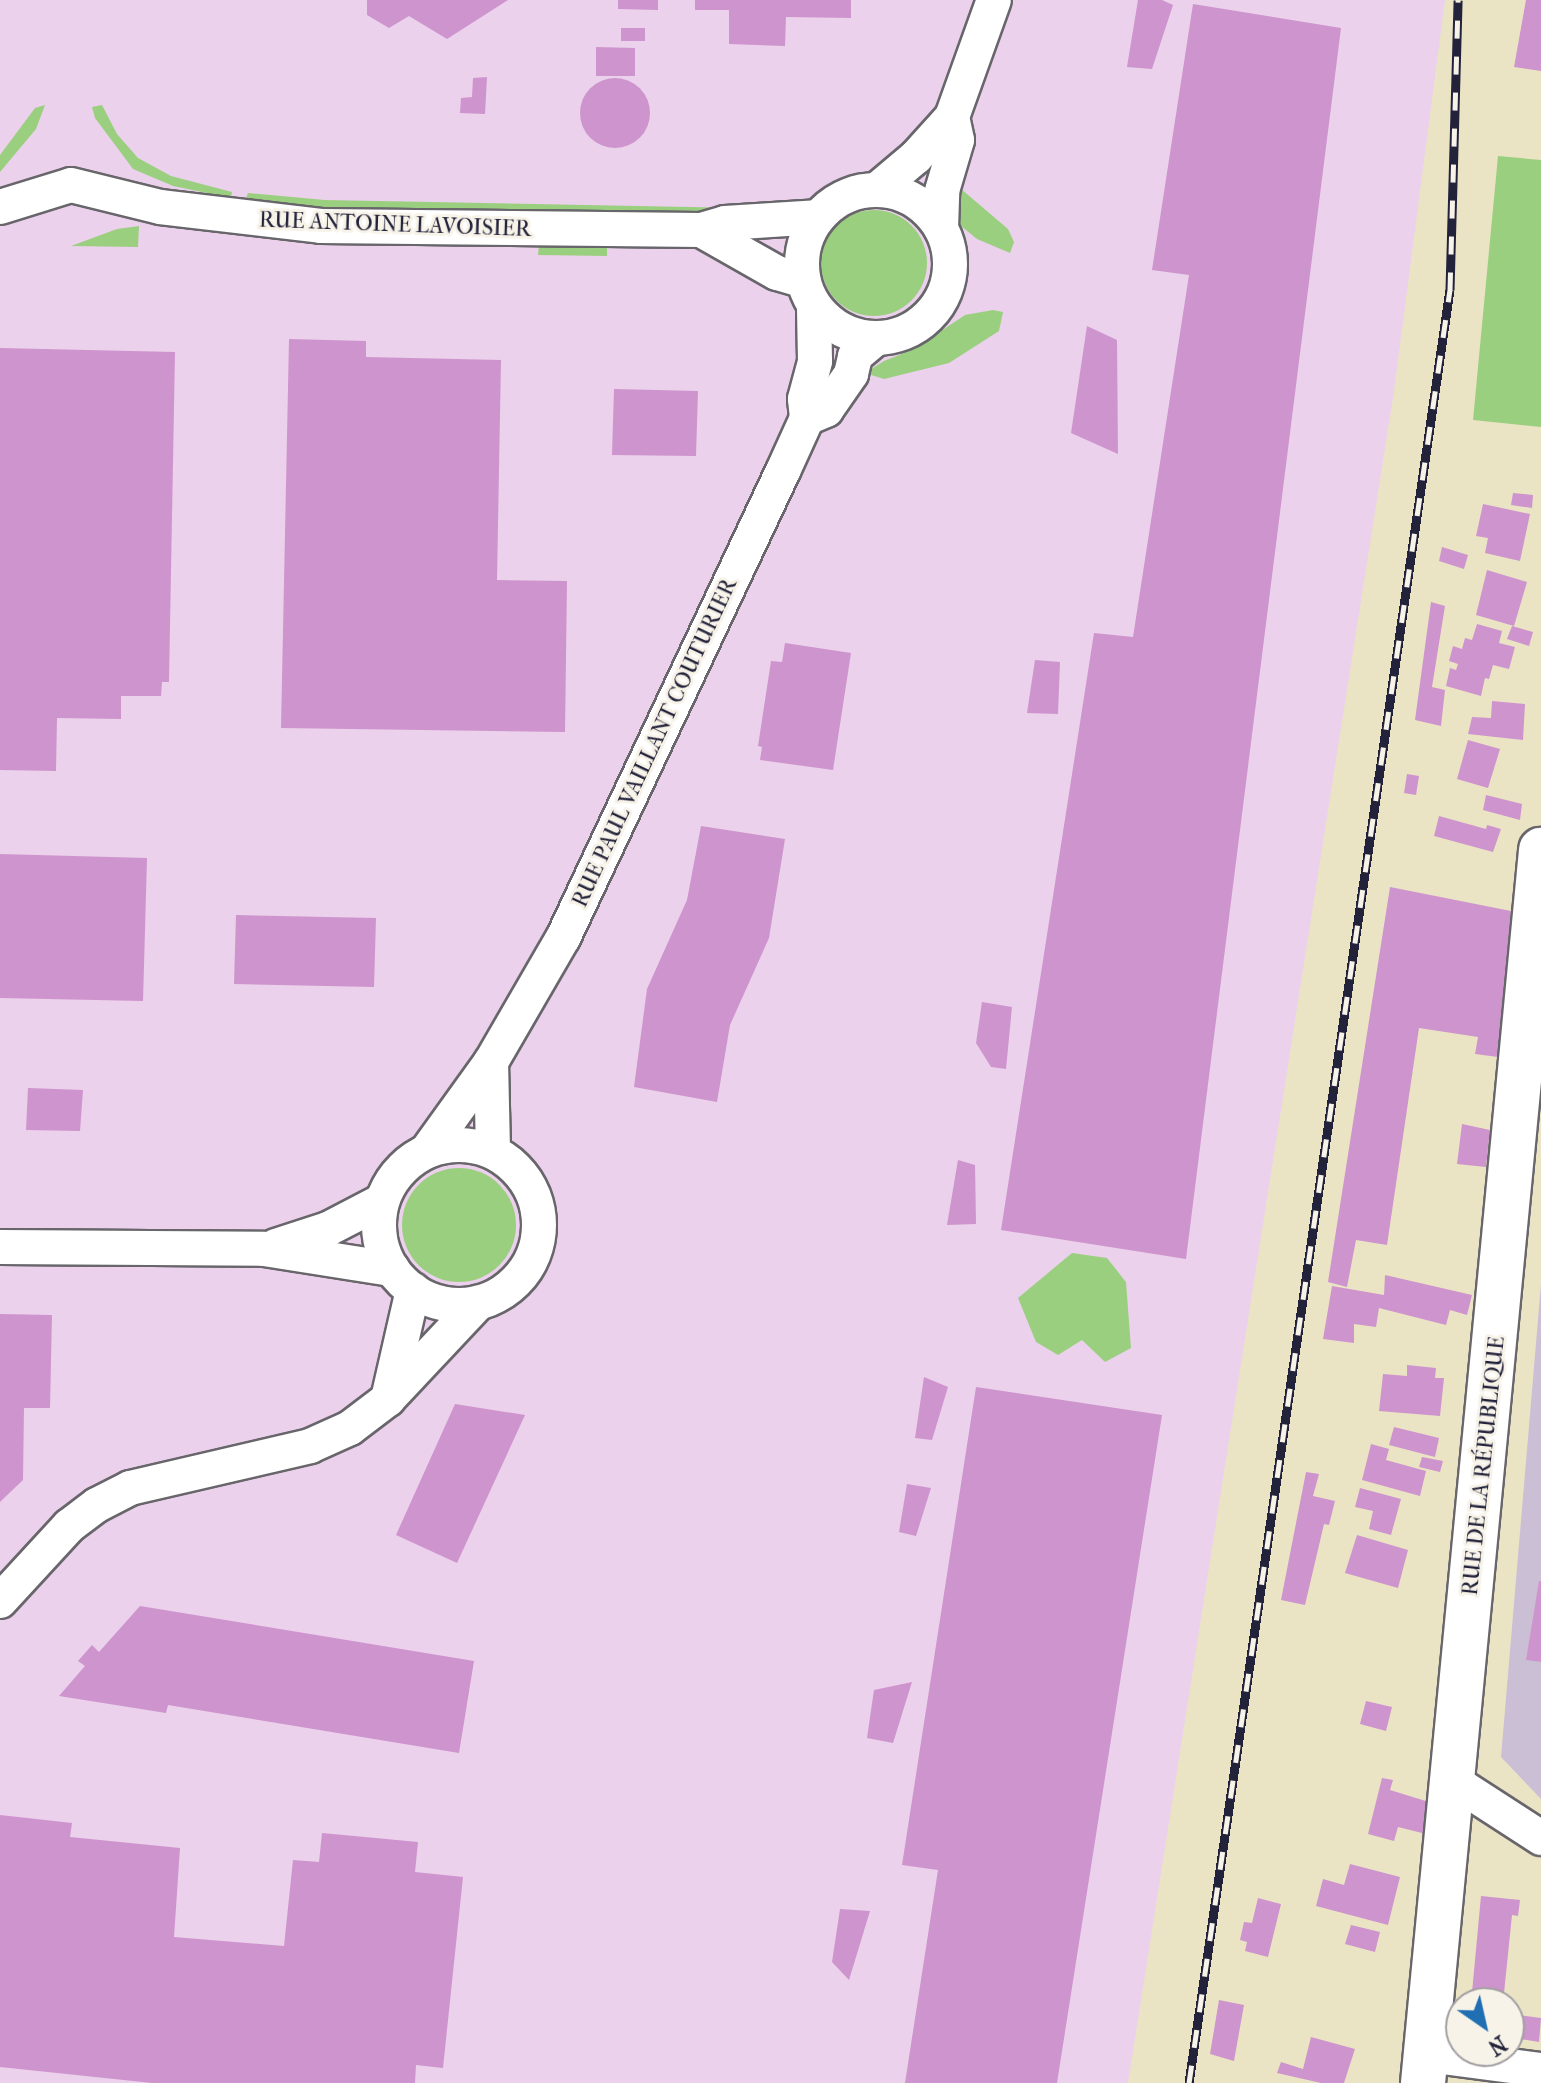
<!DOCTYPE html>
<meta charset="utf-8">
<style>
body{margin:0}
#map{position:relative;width:1541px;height:2083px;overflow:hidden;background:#eae4c5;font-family:"IM FELL French Canon",serif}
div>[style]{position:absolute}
.built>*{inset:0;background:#ebd1eb}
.industrial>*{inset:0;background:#cbbfd5}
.green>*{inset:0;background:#9bcf80}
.round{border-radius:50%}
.building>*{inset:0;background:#ce94cd}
.roads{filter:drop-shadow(2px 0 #68666b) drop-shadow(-2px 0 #68666b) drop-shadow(0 2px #68666b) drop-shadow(0 -2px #68666b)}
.street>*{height:34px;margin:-17px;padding:0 17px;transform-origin:17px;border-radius:17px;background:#fff}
.street>.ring{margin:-17px;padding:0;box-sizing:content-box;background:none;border:34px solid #fff;border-radius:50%}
.secondary>*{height:44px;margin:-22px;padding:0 22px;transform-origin:22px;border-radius:22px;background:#fff}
.rail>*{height:9px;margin-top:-4.5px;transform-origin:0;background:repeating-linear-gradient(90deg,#f7f3e8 0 18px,#22223b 0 36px);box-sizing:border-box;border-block:2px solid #22223b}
span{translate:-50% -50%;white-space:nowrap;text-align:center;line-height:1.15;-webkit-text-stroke:6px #f7f3e8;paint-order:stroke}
.street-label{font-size:22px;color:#22223b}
.north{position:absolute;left:1445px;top:1987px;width:80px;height:80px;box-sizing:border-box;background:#f7f3e8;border:2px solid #a29fa3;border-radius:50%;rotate:146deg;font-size:22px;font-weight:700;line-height:32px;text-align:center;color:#22223b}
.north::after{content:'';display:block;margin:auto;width:28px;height:36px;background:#1f6fb2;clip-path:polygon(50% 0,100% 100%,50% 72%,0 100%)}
</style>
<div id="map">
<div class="built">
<div style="clip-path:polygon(0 0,1445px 0,1394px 391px,1128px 2083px,0 2083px)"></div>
</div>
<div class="industrial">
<div style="clip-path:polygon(1541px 1284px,1541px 1799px,1501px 1757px)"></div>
</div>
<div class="green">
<div style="clip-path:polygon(45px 105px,36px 129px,0 172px,0 155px,35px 108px)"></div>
<div style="clip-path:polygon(102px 105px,117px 134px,138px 158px,171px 176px,232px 192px,231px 198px,173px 186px,133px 169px,95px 118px,92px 107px)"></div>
<div style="clip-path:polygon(1498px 156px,1541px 160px,1541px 427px,1473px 420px)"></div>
<div style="clip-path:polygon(954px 183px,1008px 229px,1014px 242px,1010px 253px,977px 239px,961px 226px,956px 217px)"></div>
<div style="clip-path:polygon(248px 193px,325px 200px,743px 208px,743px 213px,620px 214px,322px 209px,245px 201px)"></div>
<div class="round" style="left:821px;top:210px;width:106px;height:106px"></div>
<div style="clip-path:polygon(139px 226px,138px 247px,71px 246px,117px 229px)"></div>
<div style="clip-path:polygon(539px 245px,607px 246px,607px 256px,538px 255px)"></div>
<div style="clip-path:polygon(993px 310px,1003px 312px,999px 331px,949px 363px,884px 379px,865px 373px,884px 361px,914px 349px,965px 315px)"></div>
<div class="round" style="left:402px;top:1168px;width:114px;height:114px"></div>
<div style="clip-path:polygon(1072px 1253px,1107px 1258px,1126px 1282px,1131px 1348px,1105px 1362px,1082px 1340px,1058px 1355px,1036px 1342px,1018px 1298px)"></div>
</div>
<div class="building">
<div style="clip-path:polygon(367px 0,508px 0,447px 39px,409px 16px,389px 28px,367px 15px)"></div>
<div style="clip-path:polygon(618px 0,658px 0,658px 10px,618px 9px)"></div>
<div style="clip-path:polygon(695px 0,851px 0,851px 18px,786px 17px,785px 46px,729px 44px,729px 10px,695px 10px)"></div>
<div style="clip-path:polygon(1138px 0,1162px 0,1173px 5px,1152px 69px,1127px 67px)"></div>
<div style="clip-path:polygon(1526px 0,1541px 0,1541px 71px,1514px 67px)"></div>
<div style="clip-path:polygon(1193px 4px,1341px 28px,1186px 1259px,1001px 1230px,1094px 633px,1133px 637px,1189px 275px,1152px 270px)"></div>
<div style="clip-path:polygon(621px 28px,645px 28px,645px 41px,621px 41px)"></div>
<div style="clip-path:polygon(596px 47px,635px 48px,635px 76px,596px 76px)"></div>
<div style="clip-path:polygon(487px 77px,485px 114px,460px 113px,461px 98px,472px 97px,473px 78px)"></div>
<div class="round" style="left:580px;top:78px;width:70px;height:70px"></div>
<div style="clip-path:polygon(1087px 326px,1117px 340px,1118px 454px,1071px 433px)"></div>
<div style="clip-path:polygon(289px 339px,366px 341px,366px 357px,501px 360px,497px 580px,567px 581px,565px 732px,281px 728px)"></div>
<div style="clip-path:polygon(0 348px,175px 352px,169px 682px,162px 682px,161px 696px,121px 696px,121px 719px,57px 718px,56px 771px,0 770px)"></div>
<div style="clip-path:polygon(614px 389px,698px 391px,696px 456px,612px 455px)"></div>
<div style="clip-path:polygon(1513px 493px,1533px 495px,1532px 508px,1511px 505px)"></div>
<div style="clip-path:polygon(1483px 504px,1530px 514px,1520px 561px,1485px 553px,1488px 538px,1476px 536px)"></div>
<div style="clip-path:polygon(1442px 547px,1468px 555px,1464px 569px,1439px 561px)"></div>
<div style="clip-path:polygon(1487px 570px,1527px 582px,1514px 626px,1476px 615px)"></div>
<div style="clip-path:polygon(1431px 602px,1445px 606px,1432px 687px,1445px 690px,1441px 726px,1415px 720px)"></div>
<div style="clip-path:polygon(1477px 624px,1502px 631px,1499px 643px,1515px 647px,1509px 669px,1493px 665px,1489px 679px,1485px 678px,1481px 696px,1446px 686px,1450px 668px,1456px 670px,1458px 664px,1449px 661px,1453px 646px,1462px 649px,1465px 638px,1472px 640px)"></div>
<div style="clip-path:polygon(1512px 626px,1533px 632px,1529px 646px,1507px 639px)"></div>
<div style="clip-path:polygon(785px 643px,851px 653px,833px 770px,760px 760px,762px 747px,758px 746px,771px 661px,782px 662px)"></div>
<div style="clip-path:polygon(1035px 660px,1060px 662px,1058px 714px,1027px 713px)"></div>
<div style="clip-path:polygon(1492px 701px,1525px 704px,1523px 740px,1468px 734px,1472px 717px,1491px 718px)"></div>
<div style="clip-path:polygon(1468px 740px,1500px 749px,1488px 788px,1457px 779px)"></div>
<div style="clip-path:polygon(1407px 774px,1419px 776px,1416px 795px,1404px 793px)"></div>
<div style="clip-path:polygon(1486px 795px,1522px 804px,1520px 820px,1483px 810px)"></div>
<div style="clip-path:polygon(1439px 816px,1486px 829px,1487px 825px,1501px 829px,1493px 852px,1434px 836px)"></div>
<div style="clip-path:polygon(701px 826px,785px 839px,769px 938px,730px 1025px,717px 1102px,634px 1087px,647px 989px,687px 900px)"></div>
<div style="clip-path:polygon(0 854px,147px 858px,143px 1001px,0 998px)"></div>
<div style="clip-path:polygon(1390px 887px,1511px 911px,1498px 1057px,1475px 1054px,1478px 1037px,1419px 1028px,1387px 1245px,1356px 1240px,1347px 1287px,1328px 1282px)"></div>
<div style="clip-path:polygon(236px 915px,376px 918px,374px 987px,234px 984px)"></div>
<div style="clip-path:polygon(982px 1002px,1012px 1007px,1006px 1069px,991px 1067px,976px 1043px)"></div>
<div style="clip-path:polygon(28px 1088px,83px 1090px,80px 1131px,26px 1130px)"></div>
<div style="clip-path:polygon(1462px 1124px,1490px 1130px,1486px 1167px,1457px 1164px)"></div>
<div style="clip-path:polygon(958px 1160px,975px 1165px,976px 1224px,947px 1225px)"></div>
<div style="clip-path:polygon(1385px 1275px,1472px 1295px,1467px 1315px,1450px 1310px,1446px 1325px,1379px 1308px,1376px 1327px,1354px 1324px,1354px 1343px,1323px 1339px,1332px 1286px,1384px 1295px)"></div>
<div style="clip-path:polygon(0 1314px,52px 1315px,50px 1408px,24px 1408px,23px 1480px,0 1502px)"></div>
<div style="clip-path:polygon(1407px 1365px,1436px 1368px,1435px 1378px,1444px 1378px,1440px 1416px,1379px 1411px,1383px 1374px,1407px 1376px)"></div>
<div style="clip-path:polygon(924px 1377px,948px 1387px,932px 1440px,915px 1438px)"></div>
<div style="clip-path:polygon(976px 1387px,1162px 1415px,1057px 2083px,905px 2083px,938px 1870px,902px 1865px)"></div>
<div style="clip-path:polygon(455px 1404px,525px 1415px,457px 1563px,396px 1535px)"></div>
<div style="clip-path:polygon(1394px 1427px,1439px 1438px,1435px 1457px,1389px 1445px)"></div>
<div style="clip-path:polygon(1371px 1444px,1389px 1449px,1386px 1460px,1426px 1471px,1420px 1496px,1362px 1480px)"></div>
<div style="clip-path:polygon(1422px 1457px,1443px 1461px,1440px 1472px,1419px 1467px)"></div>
<div style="clip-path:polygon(1306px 1472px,1319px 1474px,1313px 1496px,1335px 1501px,1329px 1525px,1324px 1524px,1305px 1605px,1281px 1600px)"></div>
<div style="clip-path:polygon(907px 1484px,931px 1488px,916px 1536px,899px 1532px)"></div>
<div style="clip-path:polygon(1360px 1488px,1401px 1499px,1391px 1535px,1369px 1529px,1373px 1511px,1355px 1507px)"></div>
<div style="clip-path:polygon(1357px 1535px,1408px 1550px,1398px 1588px,1345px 1573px)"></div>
<div style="clip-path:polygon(1539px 1581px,1541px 1581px,1541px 1662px,1526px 1660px)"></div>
<div style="clip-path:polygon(140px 1606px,474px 1661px,459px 1753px,168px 1705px,166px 1713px,59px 1696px,85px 1666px,78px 1661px,92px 1645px,99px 1652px)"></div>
<div style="clip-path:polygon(912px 1682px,893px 1743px,867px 1738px,874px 1690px)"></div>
<div style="clip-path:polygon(1366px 1701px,1392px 1707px,1386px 1731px,1360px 1724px)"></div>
<div style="clip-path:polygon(1382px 1778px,1393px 1780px,1390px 1790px,1429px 1802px,1426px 1834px,1398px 1827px,1394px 1841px,1368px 1834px)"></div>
<div style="clip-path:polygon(0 1815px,72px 1823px,70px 1837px,180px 1848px,174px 1937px,284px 1946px,293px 1860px,319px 1862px,322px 1833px,418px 1842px,415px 1872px,463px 1877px,443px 2068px,416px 2065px,415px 2083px,152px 2083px,0 2067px)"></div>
<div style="clip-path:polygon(1350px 1864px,1400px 1877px,1388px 1925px,1316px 1906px,1323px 1879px,1344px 1885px)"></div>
<div style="clip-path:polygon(1481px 1896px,1520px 1900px,1518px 1916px,1512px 1915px,1503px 2003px,1471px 2003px)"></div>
<div style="clip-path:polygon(1258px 1898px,1281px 1904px,1268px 1957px,1245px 1951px,1247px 1942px,1240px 1940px,1244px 1922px,1252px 1923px)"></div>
<div style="clip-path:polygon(840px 1909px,870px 1911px,849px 1980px,832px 1962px)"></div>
<div style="clip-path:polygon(1351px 1925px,1380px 1932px,1375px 1952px,1345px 1944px)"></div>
<div style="clip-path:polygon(1219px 2000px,1244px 2005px,1234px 2061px,1210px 2054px)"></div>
<div style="clip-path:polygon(1518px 2015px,1541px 2018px,1539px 2042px,1514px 2038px)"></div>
<div style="clip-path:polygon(1311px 2037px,1355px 2049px,1344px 2083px,1321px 2083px,1277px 2073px,1281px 2062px,1303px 2069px)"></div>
</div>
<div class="roads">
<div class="street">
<div style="left:879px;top:188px;width:48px;rotate:-40deg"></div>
<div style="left:916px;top:157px;width:54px;rotate:-48deg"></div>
<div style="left:952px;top:117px;width:124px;rotate:-70.3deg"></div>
<div class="ring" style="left:802px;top:190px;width:114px;height:114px"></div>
<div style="left:0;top:207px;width:74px;rotate:-17.2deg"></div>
<div style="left:71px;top:185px;width:92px;rotate:13.9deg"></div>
<div style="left:160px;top:207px;width:162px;rotate:6.7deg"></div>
<div style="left:321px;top:226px;width:380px;rotate:0.6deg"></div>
<div style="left:701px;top:230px;width:25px;rotate:-16deg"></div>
<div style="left:725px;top:223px;width:93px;rotate:-3.7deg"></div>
<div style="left:941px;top:228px;width:37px;rotate:-88deg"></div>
<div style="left:942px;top:191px;width:53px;rotate:-73.6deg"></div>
<div style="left:957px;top:140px;width:24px;rotate:-102deg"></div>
<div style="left:701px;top:230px;width:87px;rotate:29.5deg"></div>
<div style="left:777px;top:273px;width:26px;rotate:16deg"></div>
<div style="left:807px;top:418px;width:21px;rotate:-23deg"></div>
<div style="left:826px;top:410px;width:44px;rotate:-55.2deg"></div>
<div style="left:851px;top:374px;width:18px;rotate:-77deg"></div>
<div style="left:855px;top:356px;width:26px;rotate:-40deg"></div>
<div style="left:491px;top:1062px;width:89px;rotate:88.7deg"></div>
<div class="ring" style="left:379px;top:1145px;width:126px;height:126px"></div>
<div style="left:427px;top:1151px;width:110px;rotate:-54.3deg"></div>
<div style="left:491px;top:1062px;width:143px;rotate:-59.9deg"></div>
<div style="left:563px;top:938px;width:516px;rotate:-64.78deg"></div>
<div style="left:783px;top:471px;width:58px;rotate:-65.6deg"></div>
<div style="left:807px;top:418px;width:19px;rotate:-96deg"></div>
<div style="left:805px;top:399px;width:39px;rotate:-75deg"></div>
<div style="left:815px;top:361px;width:54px;rotate:-91.1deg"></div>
<div style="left:276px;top:1246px;width:55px;rotate:-18.1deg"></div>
<div style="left:328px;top:1229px;width:61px;rotate:-27.4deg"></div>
<div style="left:0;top:1247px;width:264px;rotate:0.4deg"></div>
<div style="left:264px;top:1249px;width:130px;rotate:8.9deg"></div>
<div style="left:388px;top:1399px;width:112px;rotate:-77.1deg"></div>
<div style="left:0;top:1601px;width:102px;rotate:-47.4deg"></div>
<div style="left:69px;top:1526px;width:35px;rotate:-37deg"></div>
<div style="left:97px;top:1505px;width:37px;rotate:-27deg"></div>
<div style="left:130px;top:1488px;width:185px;rotate:-13.1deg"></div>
<div style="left:310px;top:1446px;width:44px;rotate:-24.2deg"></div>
<div style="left:350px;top:1428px;width:48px;rotate:-37.3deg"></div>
<div style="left:388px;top:1399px;width:132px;rotate:-46.8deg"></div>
<div style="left:1453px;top:1781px;width:105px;rotate:32.9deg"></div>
<div style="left:1427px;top:2055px;width:115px;rotate:7.5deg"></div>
</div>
<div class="secondary">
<div style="left:1423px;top:2083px;width:1239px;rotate:-84.53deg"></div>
</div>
</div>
<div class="rail">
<div style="left:1189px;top:2083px;width:1812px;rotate:-81.72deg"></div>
<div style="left:1450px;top:290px;width:290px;rotate:-88.4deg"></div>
</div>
<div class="street-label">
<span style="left:395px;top:225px;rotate:2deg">RUE ANTOINE LAVOISIER</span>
<span style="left:655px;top:743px;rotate:-65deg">RUE PAUL VAILLANT COUTURIER</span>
<span style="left:1484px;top:1466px;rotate:-84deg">RUE DE LA RÉPUBLIQUE</span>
</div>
<div class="north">N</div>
</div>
